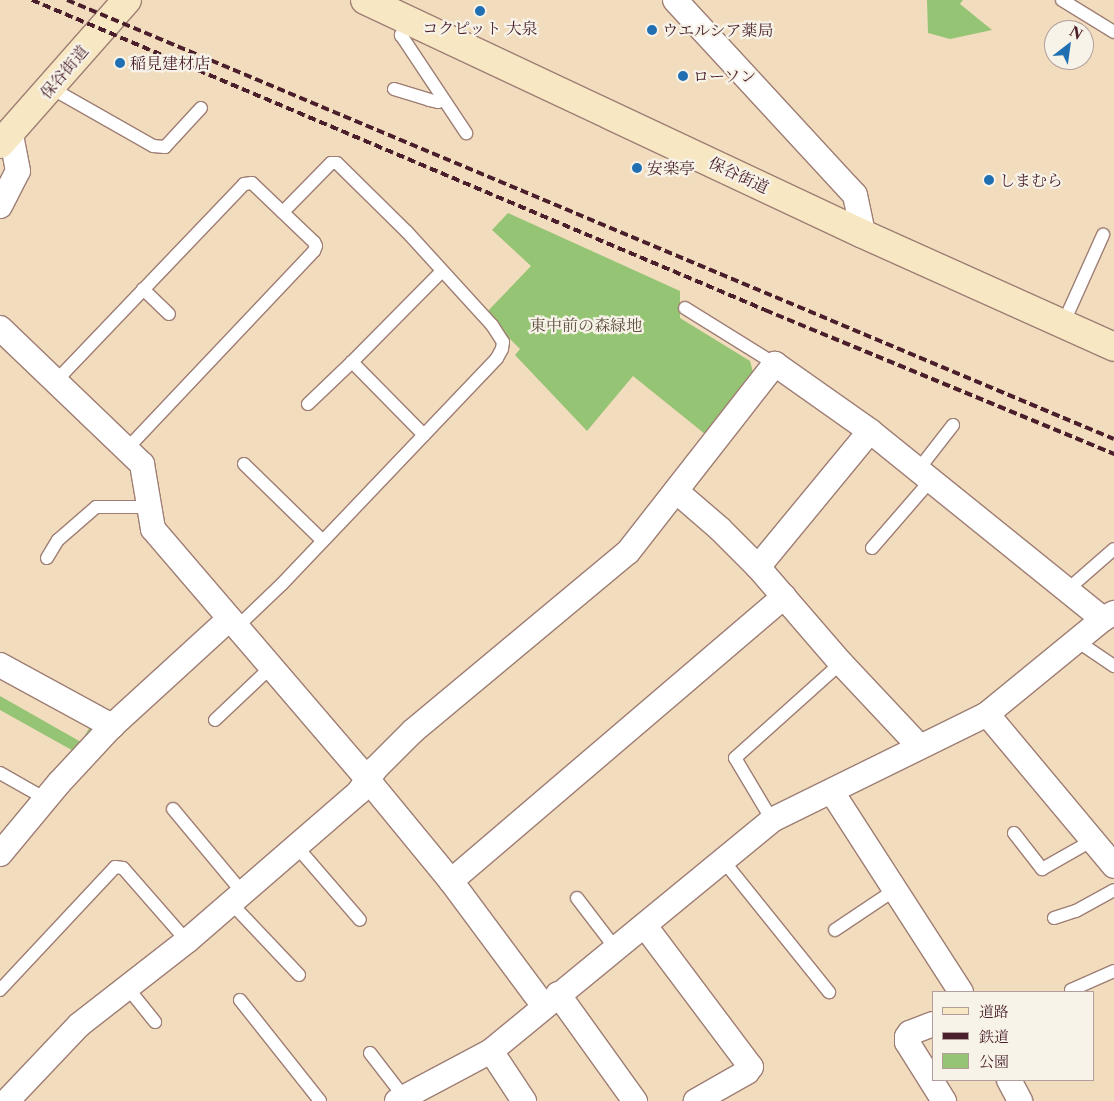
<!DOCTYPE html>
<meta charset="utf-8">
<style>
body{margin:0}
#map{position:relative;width:1114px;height:1101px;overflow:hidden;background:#f2dcbe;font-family:"Libre Caslon Text","Noto Serif JP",serif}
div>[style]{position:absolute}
.green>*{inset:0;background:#95c474}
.roads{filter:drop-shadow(1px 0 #9e7e74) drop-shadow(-1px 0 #9e7e74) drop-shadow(0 1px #9e7e74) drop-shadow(0 -1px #9e7e74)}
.lane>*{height:12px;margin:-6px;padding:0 6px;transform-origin:6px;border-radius:6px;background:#fff}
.street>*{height:24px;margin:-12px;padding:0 12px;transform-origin:12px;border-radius:12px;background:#fff}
.secondary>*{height:28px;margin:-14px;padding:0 14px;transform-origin:14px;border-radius:14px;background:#f8e7c3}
.rail>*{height:4px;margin-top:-2px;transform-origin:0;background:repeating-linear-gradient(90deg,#4a1f2b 0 8px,transparent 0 12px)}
.dots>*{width:14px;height:14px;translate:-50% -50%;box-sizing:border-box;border:2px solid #f7f3e8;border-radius:50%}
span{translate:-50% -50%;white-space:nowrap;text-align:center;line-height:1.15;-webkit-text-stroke:4.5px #f7f3e8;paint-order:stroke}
.poi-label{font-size:16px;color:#4a1f2b}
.left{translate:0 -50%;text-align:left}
.street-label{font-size:16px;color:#4a1f2b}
.park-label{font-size:16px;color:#605141}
.legend{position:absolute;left:932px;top:991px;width:162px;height:90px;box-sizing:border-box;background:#f7f3e8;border:1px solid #b29e9c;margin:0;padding:6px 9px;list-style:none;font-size:15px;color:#4a1f2b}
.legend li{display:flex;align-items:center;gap:10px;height:25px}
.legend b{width:25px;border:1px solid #b29e9c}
.north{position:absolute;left:1044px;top:20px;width:50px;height:50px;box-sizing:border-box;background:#f7f3e8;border:1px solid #b29e9c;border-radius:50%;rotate:30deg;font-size:14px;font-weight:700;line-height:20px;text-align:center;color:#4a1f2b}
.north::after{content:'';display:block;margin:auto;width:18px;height:22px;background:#1f6fb2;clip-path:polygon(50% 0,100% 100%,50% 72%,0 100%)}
</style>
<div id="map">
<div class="green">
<div style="clip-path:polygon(927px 0,963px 0,960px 4px,992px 30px,950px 39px,928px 33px)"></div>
<div style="clip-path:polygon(508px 213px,680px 291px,680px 318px,750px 361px,753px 372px,705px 434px,633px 376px,587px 431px,515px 355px,520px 349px,485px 314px,531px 266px,492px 230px)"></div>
<div style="clip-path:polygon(0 696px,81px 742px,91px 725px,92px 737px,77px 753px,0 710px)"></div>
</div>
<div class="roads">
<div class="lane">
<div style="left:1062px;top:0;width:61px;rotate:31.6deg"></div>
<div style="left:408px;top:20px;width:17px;rotate:115deg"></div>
<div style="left:401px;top:35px;width:118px;rotate:56.4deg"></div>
<div style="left:51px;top:88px;width:117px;rotate:29.6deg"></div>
<div style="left:153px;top:146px;width:12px;rotate:5deg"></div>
<div style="left:165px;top:147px;width:53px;rotate:-47.3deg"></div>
<div style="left:394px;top:89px;width:37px;rotate:17deg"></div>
<div style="left:429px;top:100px;width:9px;rotate:13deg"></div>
<div style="left:438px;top:102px;width:6px;rotate:-18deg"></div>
<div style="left:143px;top:289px;width:36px;rotate:44deg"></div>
<div style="left:685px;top:308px;width:106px;rotate:31.9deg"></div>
<div style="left:1063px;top:324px;width:98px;rotate:-65.8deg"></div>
<div style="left:55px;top:382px;width:274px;rotate:-46.3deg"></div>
<div style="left:244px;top:184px;width:8px;rotate:-7deg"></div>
<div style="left:252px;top:183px;width:86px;rotate:43.6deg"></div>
<div style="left:314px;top:242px;width:4px;rotate:63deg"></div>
<div style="left:316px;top:246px;width:5px;rotate:112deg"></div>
<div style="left:314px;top:251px;width:272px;rotate:133.4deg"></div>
<div style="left:308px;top:404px;width:61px;rotate:-43.7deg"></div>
<div style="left:424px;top:435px;width:103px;rotate:-134.6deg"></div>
<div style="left:352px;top:362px;width:127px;rotate:-45.3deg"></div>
<div style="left:244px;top:464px;width:109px;rotate:44.3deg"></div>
<div style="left:918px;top:470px;width:57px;rotate:-52.1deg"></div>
<div style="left:872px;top:548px;width:90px;rotate:-49.1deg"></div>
<div style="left:47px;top:558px;width:21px;rotate:-59deg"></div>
<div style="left:58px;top:540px;width:50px;rotate:-41deg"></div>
<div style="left:96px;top:507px;width:53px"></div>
<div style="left:1067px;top:590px;width:62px;rotate:-41.1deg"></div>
<div style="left:237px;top:627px;width:62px;rotate:-43.7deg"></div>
<div style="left:282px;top:584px;width:312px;rotate:-46.4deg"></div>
<div style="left:497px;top:358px;width:10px;rotate:-61deg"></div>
<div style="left:502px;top:349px;width:7px;rotate:-82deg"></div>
<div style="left:503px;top:342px;width:20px;rotate:-123deg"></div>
<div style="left:492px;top:325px;width:126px;rotate:-132.4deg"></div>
<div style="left:407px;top:232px;width:98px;rotate:-135.4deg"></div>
<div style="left:337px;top:163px;width:6px;rotate:180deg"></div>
<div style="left:331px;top:163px;width:69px;rotate:134.4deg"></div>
<div style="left:1077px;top:641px;width:45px;rotate:34deg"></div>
<div style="left:215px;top:720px;width:77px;rotate:-43.4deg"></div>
<div style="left:0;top:773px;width:53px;rotate:29.5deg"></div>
<div style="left:173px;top:809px;width:109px;rotate:50.2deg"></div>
<div style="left:772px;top:820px;width:72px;rotate:-120.8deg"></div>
<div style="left:735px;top:758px;width:142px;rotate:-41.9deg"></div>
<div style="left:1014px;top:833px;width:46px;rotate:52.1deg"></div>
<div style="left:1042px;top:869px;width:59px;rotate:-29.6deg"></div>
<div style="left:297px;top:847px;width:96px;rotate:49.2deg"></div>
<div style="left:722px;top:859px;width:171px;rotate:51.2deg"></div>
<div style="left:577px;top:898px;width:64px;rotate:52.6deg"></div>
<div style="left:231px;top:903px;width:99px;rotate:46.6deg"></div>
<div style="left:1054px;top:918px;width:23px;rotate:-18deg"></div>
<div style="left:1076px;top:911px;width:43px;rotate:-28.9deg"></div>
<div style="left:835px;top:930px;width:73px;rotate:-33.9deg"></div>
<div style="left:127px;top:987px;width:45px;rotate:51.3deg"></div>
<div style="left:0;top:990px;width:168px;rotate:-46.9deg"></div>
<div style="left:115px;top:867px;width:8px;rotate:7deg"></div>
<div style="left:123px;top:868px;width:97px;rotate:48.8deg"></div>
<div style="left:1071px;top:990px;width:47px;rotate:-23.8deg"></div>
<div style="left:240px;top:1000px;width:129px;rotate:51.6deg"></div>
<div style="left:370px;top:1053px;width:56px;rotate:52.3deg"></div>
</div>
<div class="street">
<div style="left:675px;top:0;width:265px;rotate:47.3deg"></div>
<div style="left:855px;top:195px;width:40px;rotate:78deg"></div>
<div style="left:0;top:206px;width:39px;rotate:-63deg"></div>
<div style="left:18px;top:171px;width:38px;rotate:-101deg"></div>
<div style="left:0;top:328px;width:197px;rotate:43.8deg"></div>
<div style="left:142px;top:464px;width:66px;rotate:80.4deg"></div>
<div style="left:153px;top:529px;width:330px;rotate:49.4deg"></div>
<div style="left:368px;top:780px;width:131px;rotate:50.6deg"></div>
<div style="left:451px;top:881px;width:156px;rotate:53.4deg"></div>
<div style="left:676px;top:491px;width:58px;rotate:40.8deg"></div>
<div style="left:720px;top:529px;width:54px;rotate:45deg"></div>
<div style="left:758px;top:567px;width:127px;rotate:49.2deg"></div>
<div style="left:841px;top:663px;width:115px;rotate:46.8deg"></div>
<div style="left:758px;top:567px;width:176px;rotate:-50.5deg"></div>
<div style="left:0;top:665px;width:128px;rotate:28.6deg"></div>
<div style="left:987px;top:714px;width:198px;rotate:50.1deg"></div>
<div style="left:832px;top:792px;width:238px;rotate:57.2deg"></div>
<div style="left:0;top:854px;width:92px;rotate:-50.3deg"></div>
<div style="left:59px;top:783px;width:78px;rotate:-47.1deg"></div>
<div style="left:112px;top:726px;width:159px;rotate:-42.4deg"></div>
<div style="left:451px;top:881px;width:438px;rotate:-40.5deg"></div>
<div style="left:645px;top:926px;width:176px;rotate:53.1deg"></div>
<div style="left:751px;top:1067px;width:6px;rotate:129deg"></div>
<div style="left:747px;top:1072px;width:59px;rotate:150.4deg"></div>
<div style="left:558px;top:994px;width:132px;rotate:54.3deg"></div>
<div style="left:933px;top:1024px;width:25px;rotate:159deg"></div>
<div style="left:910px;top:1033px;width:5px;rotate:127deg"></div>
<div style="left:907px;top:1037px;width:5px;rotate:90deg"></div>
<div style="left:907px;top:1042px;width:70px;rotate:57.9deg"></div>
<div style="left:491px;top:1051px;width:60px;rotate:56.6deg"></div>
<div style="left:1009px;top:1080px;width:24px;rotate:62deg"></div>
<div style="left:7px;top:1101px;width:105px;rotate:-46.5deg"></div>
<div style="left:79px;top:1025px;width:137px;rotate:-37.9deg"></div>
<div style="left:187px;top:941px;width:228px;rotate:-40.9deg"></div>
<div style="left:359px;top:792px;width:29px;rotate:-55deg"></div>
<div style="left:376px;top:768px;width:52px;rotate:-45deg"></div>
<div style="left:413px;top:731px;width:280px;rotate:-39.8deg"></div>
<div style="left:628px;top:552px;width:239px;rotate:-52deg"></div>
<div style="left:775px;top:364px;width:116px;rotate:35.2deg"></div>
<div style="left:870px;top:431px;width:299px;rotate:38.9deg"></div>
<div style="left:397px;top:1101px;width:106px;rotate:-28deg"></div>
<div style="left:491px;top:1051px;width:364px;rotate:-39.4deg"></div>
<div style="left:772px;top:820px;width:240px;rotate:-26.2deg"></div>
<div style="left:987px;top:714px;width:150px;rotate:-39.3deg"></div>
<div style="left:1103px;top:619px;width:13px;rotate:-29deg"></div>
</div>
<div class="secondary">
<div style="left:365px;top:0;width:550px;rotate:25.17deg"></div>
<div style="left:863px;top:234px;width:275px;rotate:24.2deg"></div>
<div style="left:0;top:144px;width:192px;rotate:-48.6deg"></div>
</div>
</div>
<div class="rail">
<div style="left:32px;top:0;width:796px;rotate:22.92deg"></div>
<div style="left:765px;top:310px;width:378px;rotate:22.4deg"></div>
<div style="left:67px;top:0;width:1135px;rotate:22.75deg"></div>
</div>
<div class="dots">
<div style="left:480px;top:11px;background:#1f6fb2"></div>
<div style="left:652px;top:30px;background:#1f6fb2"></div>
<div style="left:120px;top:63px;background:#1f6fb2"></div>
<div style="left:683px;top:76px;background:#1f6fb2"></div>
<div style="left:637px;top:168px;background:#1f6fb2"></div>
<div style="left:989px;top:180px;background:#1f6fb2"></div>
</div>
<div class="poi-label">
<span style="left:480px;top:28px">コクピット 大泉</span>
<span class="left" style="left:662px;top:30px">ウエルシア薬局</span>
<span class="left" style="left:130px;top:63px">稲見建材店</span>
<span class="left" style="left:693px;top:76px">ローソン</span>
<span class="left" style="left:647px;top:168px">安楽亭</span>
<span class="left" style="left:999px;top:180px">しまむら</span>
</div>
<div class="street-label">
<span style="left:64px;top:72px;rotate:-50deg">保谷街道</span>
<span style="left:739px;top:175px;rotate:25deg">保谷街道</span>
</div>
<div class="park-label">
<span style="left:586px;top:325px">東中前の森緑地</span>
</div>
<ul class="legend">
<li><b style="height:6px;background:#f8e7c3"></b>道路</li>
<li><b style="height:6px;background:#4a1f2b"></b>鉄道</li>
<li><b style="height:14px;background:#95c474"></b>公園</li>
</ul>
<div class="north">N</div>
</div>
